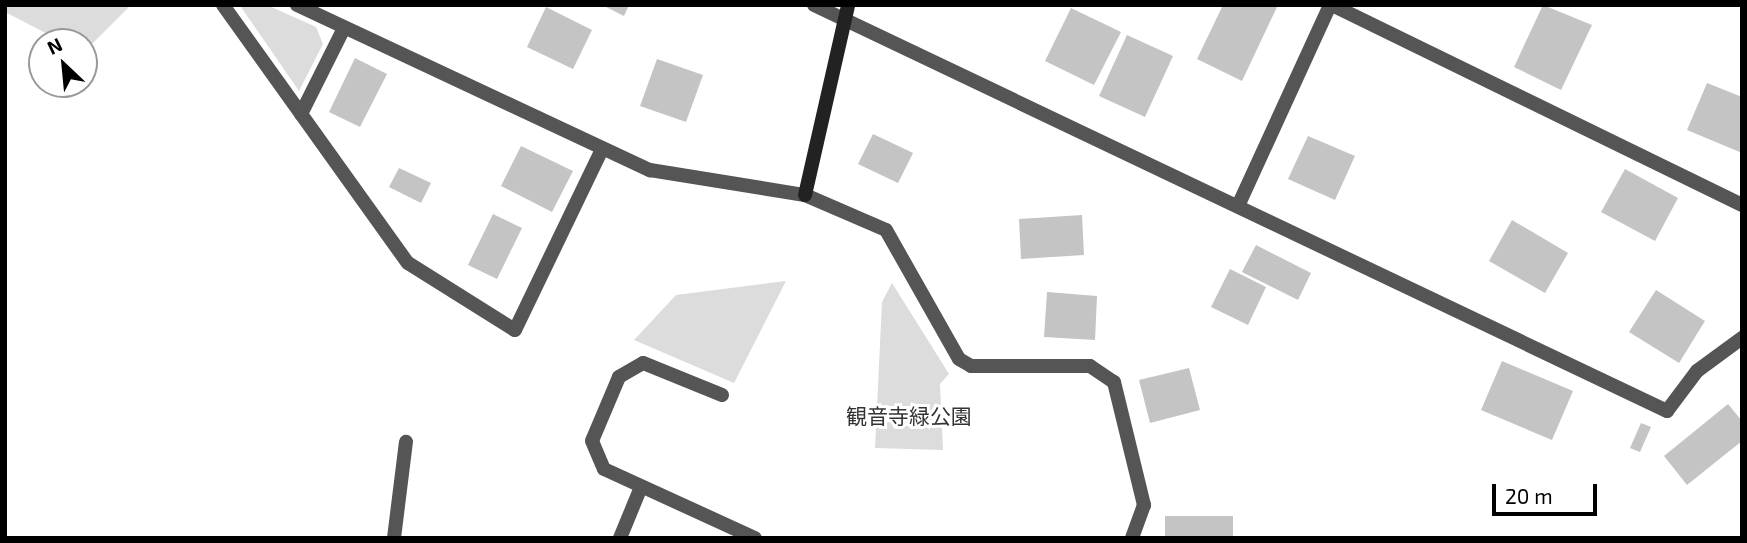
<!DOCTYPE html>
<meta charset="utf-8">
<style>
body{margin:0}
#map{position:relative;width:1747px;height:543px;overflow:hidden;background:#fff;font-family:"Exo 2","Noto Sans JP",sans-serif}
div>[style]{position:absolute}
.green>*{inset:0;background:#dcdcdc}
.building>*{inset:0;background:#c4c4c4}
.street>*{height:14px;margin:-7px;padding:0 7px;transform-origin:7px;border-radius:7px;background:#555}
.secondary>*{height:14px;margin:-7px;padding:0 7px;transform-origin:7px;border-radius:7px;background:#222}
span{translate:-50% -50%;white-space:nowrap;text-align:center;line-height:1.15;-webkit-text-stroke:6px #fff;paint-order:stroke}
.park-label{font-size:21px;color:#333}
.frame{position:absolute;inset:0;border:7px solid #000;pointer-events:none}
.north{position:absolute;left:28px;top:28px;width:70px;height:70px;box-sizing:border-box;background:#fff;border:2px solid #999;border-radius:50%;rotate:334deg;font-size:19px;font-weight:700;line-height:28px;text-align:center;color:#000}
.north::after{content:'';display:block;margin:auto;width:24px;height:32px;background:#000;clip-path:polygon(50% 0,100% 100%,50% 72%,0 100%)}
.scale{position:absolute;left:1492px;top:484px;width:105px;height:32px;box-sizing:border-box;border:4px solid #000;border-top:0;padding-left:9px;font-size:21px;line-height:24px;white-space:nowrap;color:#000;-webkit-text-stroke:5px #fff;paint-order:stroke}
</style>
<div id="map">
<div class="green">
<div style="clip-path:polygon(5px 5px,131px 5px,84px 52px,84px 42px,63px 42px,5px 12px)"></div>
<div style="clip-path:polygon(267px 5px,316px 27px,323px 44px,299px 91px,241px 7px)"></div>
<div style="clip-path:polygon(786px 281px,734px 383px,634px 340px,676px 295px)"></div>
<div style="clip-path:polygon(892px 283px,949px 374px,940px 384px,943px 450px,875px 448px,882px 302px)"></div>
</div>
<div class="building">
<div style="clip-path:polygon(602px 5px,629px 5px,624px 16px)"></div>
<div style="clip-path:polygon(1223px 5px,1277px 7px,1242px 81px,1197px 59px)"></div>
<div style="clip-path:polygon(1543px 5px,1592px 25px,1561px 90px,1514px 67px)"></div>
<div style="clip-path:polygon(546px 7px,592px 30px,573px 69px,527px 47px)"></div>
<div style="clip-path:polygon(1071px 8px,1121px 32px,1094px 85px,1045px 61px)"></div>
<div style="clip-path:polygon(1127px 35px,1173px 56px,1145px 117px,1099px 96px)"></div>
<div style="clip-path:polygon(355px 58px,387px 74px,360px 127px,329px 112px)"></div>
<div style="clip-path:polygon(657px 59px,703px 75px,686px 122px,640px 106px)"></div>
<div style="clip-path:polygon(1707px 83px,1742px 97px,1742px 153px,1687px 130px)"></div>
<div style="clip-path:polygon(873px 134px,913px 153px,898px 183px,858px 164px)"></div>
<div style="clip-path:polygon(1308px 136px,1355px 156px,1335px 200px,1288px 179px)"></div>
<div style="clip-path:polygon(521px 146px,573px 171px,552px 212px,501px 186px)"></div>
<div style="clip-path:polygon(399px 168px,431px 183px,421px 203px,389px 187px)"></div>
<div style="clip-path:polygon(1625px 169px,1678px 198px,1655px 241px,1601px 212px)"></div>
<div style="clip-path:polygon(493px 214px,522px 228px,497px 279px,468px 265px)"></div>
<div style="clip-path:polygon(1082px 215px,1084px 255px,1021px 259px,1019px 219px)"></div>
<div style="clip-path:polygon(1512px 220px,1568px 253px,1545px 293px,1489px 261px)"></div>
<div style="clip-path:polygon(1256px 245px,1311px 273px,1298px 300px,1242px 272px)"></div>
<div style="clip-path:polygon(1230px 269px,1266px 287px,1248px 325px,1211px 307px)"></div>
<div style="clip-path:polygon(1656px 290px,1705px 321px,1679px 363px,1629px 332px)"></div>
<div style="clip-path:polygon(1047px 292px,1097px 296px,1095px 340px,1044px 337px)"></div>
<div style="clip-path:polygon(1502px 361px,1573px 391px,1552px 440px,1481px 410px)"></div>
<div style="clip-path:polygon(1189px 368px,1200px 410px,1150px 423px,1139px 380px)"></div>
<div style="clip-path:polygon(1728px 404px,1742px 421px,1742px 441px,1687px 485px,1664px 456px)"></div>
<div style="clip-path:polygon(1641px 423px,1651px 427px,1640px 452px,1630px 448px)"></div>
<div style="clip-path:polygon(1165px 516px,1233px 516px,1233px 538px,1165px 538px)"></div>
</div>
<div class="street">
<div style="left:223px;top:5px;width:317px;rotate:54.4deg"></div>
<div style="left:408px;top:263px;width:126px;rotate:32.1deg"></div>
<div style="left:515px;top:330px;width:199px;rotate:-64.3deg"></div>
<div style="left:297px;top:5px;width:390px;rotate:25.1deg"></div>
<div style="left:650px;top:170px;width:157px;rotate:9.2deg"></div>
<div style="left:805px;top:195px;width:88px;rotate:23.4deg"></div>
<div style="left:886px;top:230px;width:148px;rotate:60.5deg"></div>
<div style="left:959px;top:359px;width:14px;rotate:30deg"></div>
<div style="left:971px;top:366px;width:119px"></div>
<div style="left:1090px;top:366px;width:29px;rotate:34deg"></div>
<div style="left:1114px;top:382px;width:127px;rotate:76.3deg"></div>
<div style="left:1144px;top:505px;width:35px;rotate:110deg"></div>
<div style="left:814px;top:5px;width:945px;rotate:25.45deg"></div>
<div style="left:1667px;top:411px;width:50px;rotate:-53.1deg"></div>
<div style="left:1697px;top:371px;width:56px;rotate:-36.3deg"></div>
<div style="left:1332px;top:5px;width:456px;rotate:26deg"></div>
<div style="left:301px;top:114px;width:96px;rotate:-63.4deg"></div>
<div style="left:1238px;top:206px;width:221px;rotate:-65.4deg"></div>
<div style="left:722px;top:395px;width:85px;rotate:-157.9deg"></div>
<div style="left:643px;top:363px;width:28px;rotate:150deg"></div>
<div style="left:619px;top:377px;width:69px;rotate:112.9deg"></div>
<div style="left:592px;top:441px;width:30px;rotate:67deg"></div>
<div style="left:604px;top:469px;width:166px;rotate:24.6deg"></div>
<div style="left:394px;top:538px;width:97px;rotate:-82.9deg"></div>
<div style="left:620px;top:538px;width:55px;rotate:-67.6deg"></div>
</div>
<div class="secondary">
<div style="left:805px;top:195px;width:195px;rotate:-77.2deg"></div>
</div>
<div class="park-label">
<span style="left:909px;top:416px">観音寺緑公園</span>
</div>
<div class="frame"></div>
<div class="north">N</div>
<div class="scale">20 m</div>
</div>
